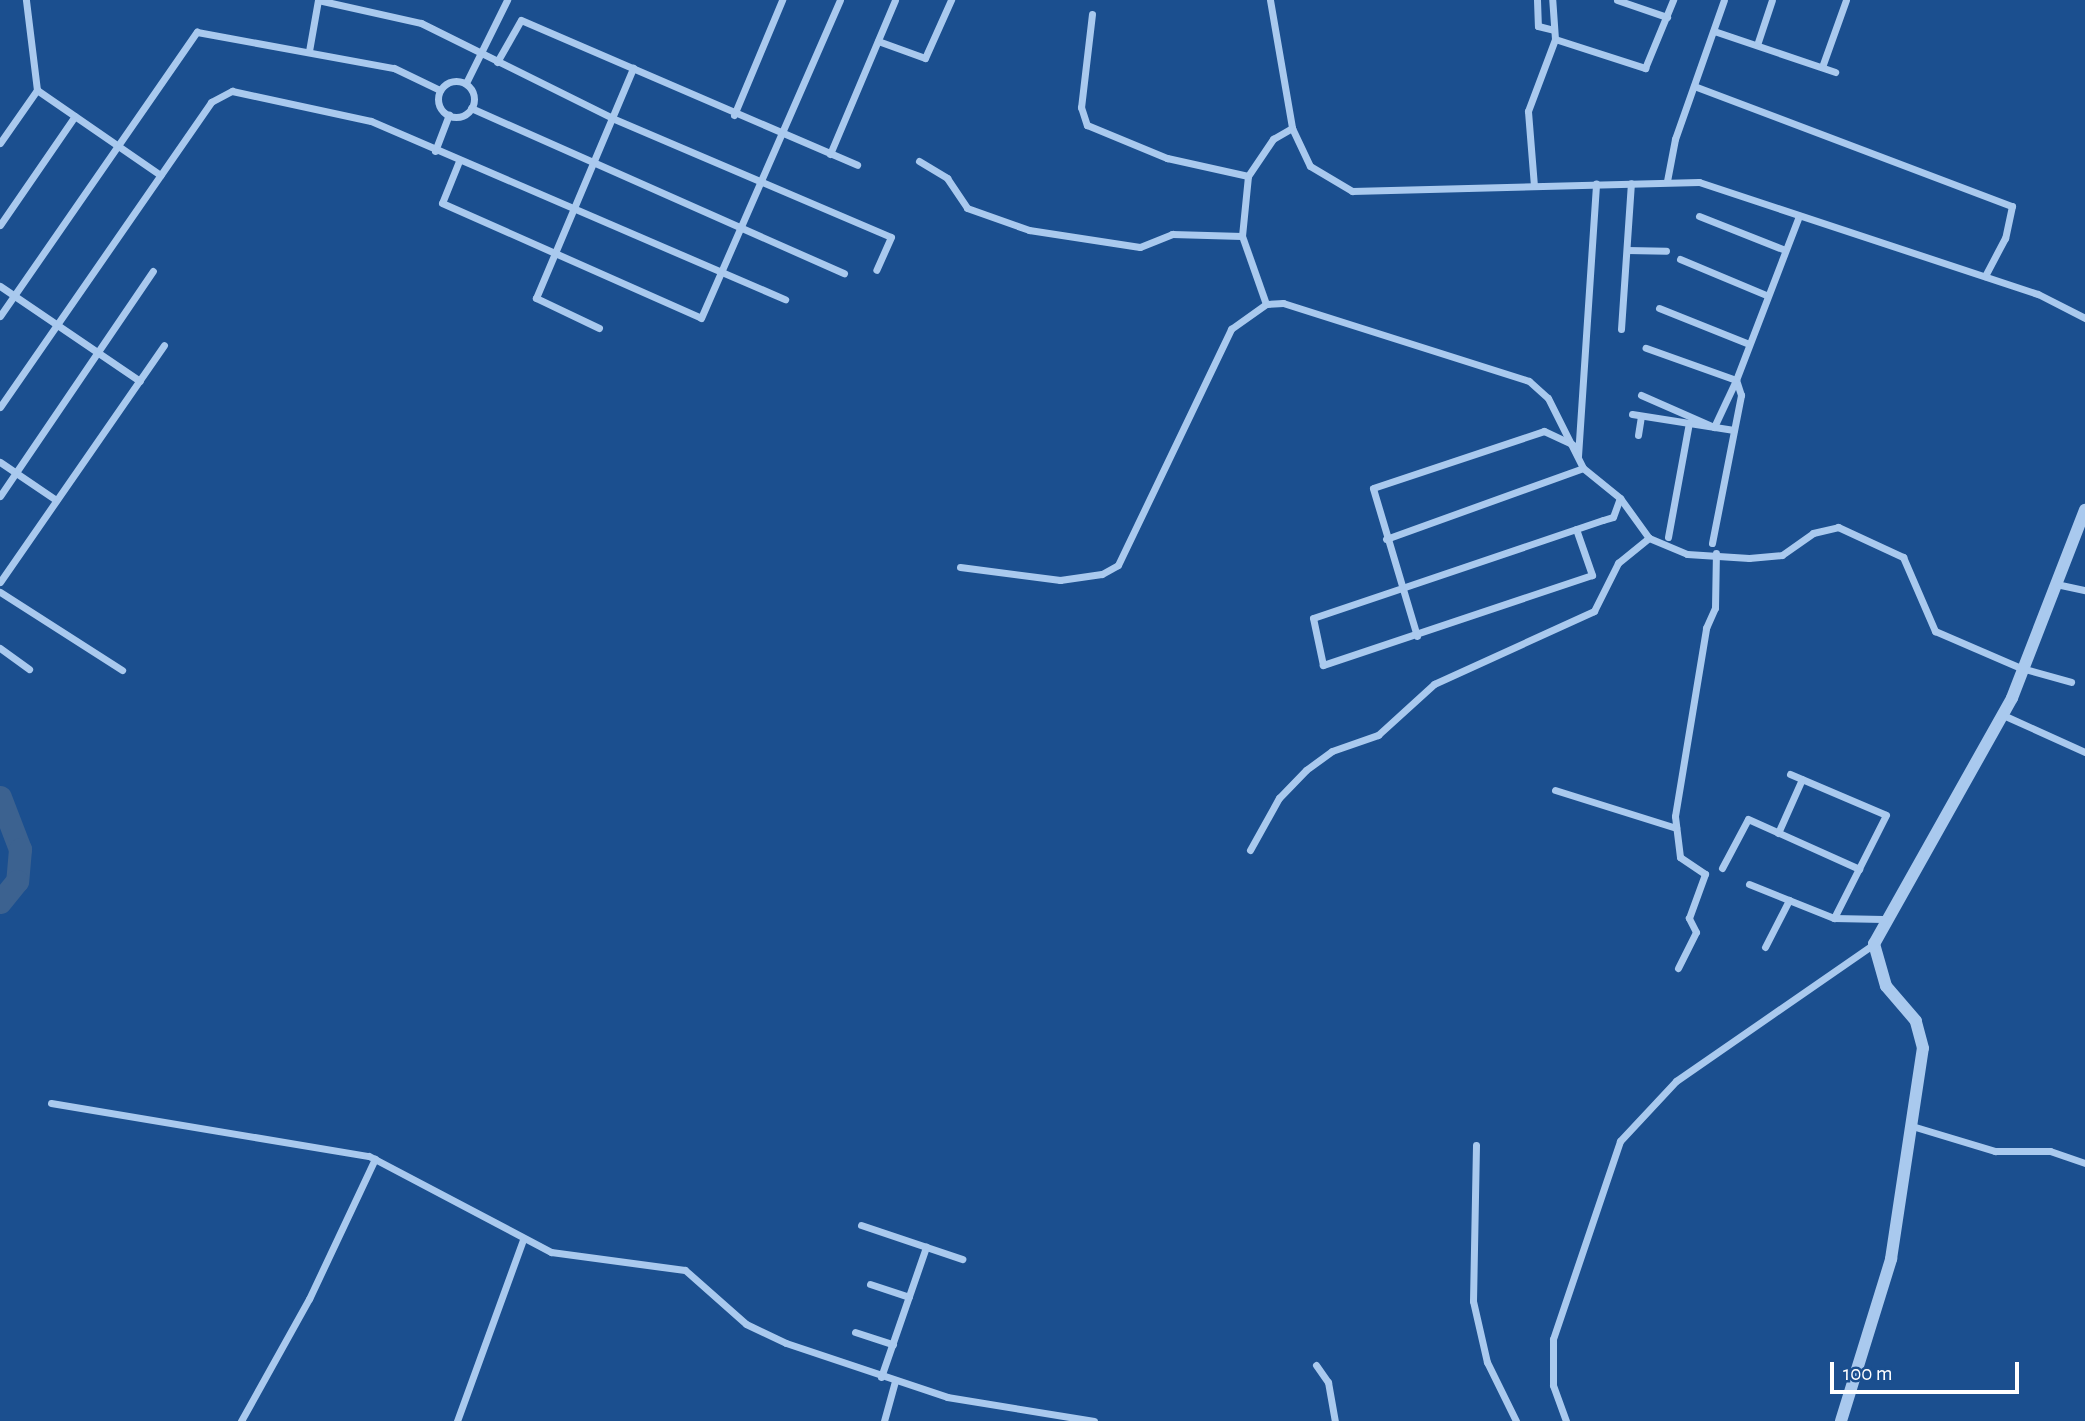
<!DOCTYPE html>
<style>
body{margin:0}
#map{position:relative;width:2085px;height:1421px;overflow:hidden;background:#1b4f8f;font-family:"Alegreya Sans",sans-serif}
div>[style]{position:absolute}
.river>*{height:23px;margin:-11.5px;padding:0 11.5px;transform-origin:11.5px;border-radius:11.5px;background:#3c6290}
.minor>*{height:7px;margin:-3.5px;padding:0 3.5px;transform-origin:3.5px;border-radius:3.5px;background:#a9c9ee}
.minor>.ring{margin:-3.5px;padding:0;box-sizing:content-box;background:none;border:7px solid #a9c9ee;border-radius:50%}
.tertiary>*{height:12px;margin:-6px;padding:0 6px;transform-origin:6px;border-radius:6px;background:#a9c9ee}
span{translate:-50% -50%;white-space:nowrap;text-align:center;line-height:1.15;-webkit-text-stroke:5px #1b4f8f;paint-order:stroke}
.scale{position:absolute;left:1830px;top:1362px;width:189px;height:32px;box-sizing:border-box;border:4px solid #fff;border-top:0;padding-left:9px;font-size:21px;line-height:24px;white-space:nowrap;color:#fff;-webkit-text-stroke:5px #1b4f8f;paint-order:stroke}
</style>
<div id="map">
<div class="river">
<div style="left:0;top:797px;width:56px;rotate:69deg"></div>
<div style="left:20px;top:849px;width:32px;rotate:95deg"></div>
<div style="left:17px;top:881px;width:27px;rotate:129deg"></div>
</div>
<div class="minor">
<div style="left:1270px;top:0;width:130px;rotate:80.2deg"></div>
<div style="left:1292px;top:128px;width:42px;rotate:64.7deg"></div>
<div style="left:1310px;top:166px;width:49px;rotate:30.8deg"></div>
<div style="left:1352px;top:191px;width:347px;rotate:-1.5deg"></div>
<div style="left:1699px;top:182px;width:357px;rotate:18.3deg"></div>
<div style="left:2038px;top:294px;width:53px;rotate:27.1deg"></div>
<div style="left:1537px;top:0;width:26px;rotate:88deg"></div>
<div style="left:1538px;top:26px;width:16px;rotate:14deg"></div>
<div style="left:1617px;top:0;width:53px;rotate:18.8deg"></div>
<div style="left:1092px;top:14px;width:94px;rotate:96.7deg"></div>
<div style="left:1081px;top:107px;width:19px;rotate:72deg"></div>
<div style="left:1087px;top:125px;width:87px;rotate:22.4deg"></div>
<div style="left:1167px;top:158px;width:83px;rotate:12.5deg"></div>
<div style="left:1714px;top:31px;width:128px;rotate:18.7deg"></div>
<div style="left:1555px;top:39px;width:95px;rotate:17.9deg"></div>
<div style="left:1645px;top:68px;width:74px;rotate:-67.6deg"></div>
<div style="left:878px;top:41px;width:50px;rotate:19.9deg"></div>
<div style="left:925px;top:58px;width:64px;rotate:-65.9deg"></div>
<div style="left:1757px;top:45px;width:47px;rotate:-71.6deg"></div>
<div style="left:309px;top:51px;width:52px;rotate:-80deg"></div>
<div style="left:318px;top:0;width:106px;rotate:12.6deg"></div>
<div style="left:421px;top:23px;width:213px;rotate:26.4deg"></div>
<div style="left:612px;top:118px;width:303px;rotate:23.1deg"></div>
<div style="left:891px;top:237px;width:36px;rotate:114deg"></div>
<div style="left:497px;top:62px;width:48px;rotate:-60.3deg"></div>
<div style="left:521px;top:20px;width:366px;rotate:23.3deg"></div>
<div style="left:1822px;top:67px;width:71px;rotate:-70.3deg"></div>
<div class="ring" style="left:438px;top:81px;width:29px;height:29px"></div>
<div style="left:466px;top:83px;width:93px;rotate:-63.7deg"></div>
<div style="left:1694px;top:86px;width:340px;rotate:20.7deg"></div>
<div style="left:2012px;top:206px;width:33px;rotate:102deg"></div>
<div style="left:2005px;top:238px;width:43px;rotate:117.8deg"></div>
<div style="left:37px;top:90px;width:150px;rotate:34.6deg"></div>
<div style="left:471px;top:108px;width:408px;rotate:23.9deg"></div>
<div style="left:734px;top:115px;width:125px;rotate:-67.3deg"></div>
<div style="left:0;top:143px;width:65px;rotate:-55.1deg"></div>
<div style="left:37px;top:90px;width:91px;rotate:-97deg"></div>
<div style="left:435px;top:151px;width:39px;rotate:-69deg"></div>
<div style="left:830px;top:154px;width:167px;rotate:-67.1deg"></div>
<div style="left:459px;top:161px;width:45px;rotate:112deg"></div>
<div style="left:442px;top:203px;width:283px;rotate:23.9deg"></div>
<div style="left:701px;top:318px;width:347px;rotate:-66.4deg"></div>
<div style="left:919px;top:161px;width:33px;rotate:31deg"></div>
<div style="left:947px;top:178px;width:36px;rotate:56deg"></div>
<div style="left:967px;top:208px;width:66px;rotate:19.5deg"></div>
<div style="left:1029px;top:230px;width:112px;rotate:8.7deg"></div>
<div style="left:1140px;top:247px;width:35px;rotate:-22deg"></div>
<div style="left:1172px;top:234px;width:70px;rotate:1.6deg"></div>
<div style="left:1667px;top:181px;width:43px;rotate:-79.2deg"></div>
<div style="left:1675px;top:139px;width:147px;rotate:-70.6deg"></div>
<div style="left:1534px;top:186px;width:75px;rotate:-94.6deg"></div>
<div style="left:1528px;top:111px;width:77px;rotate:-69.4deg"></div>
<div style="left:1555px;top:39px;width:39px;rotate:-94deg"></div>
<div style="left:1699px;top:216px;width:92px;rotate:21.6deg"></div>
<div style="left:0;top:225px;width:132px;rotate:-55.5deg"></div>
<div style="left:1627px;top:250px;width:39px;rotate:1deg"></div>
<div style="left:1680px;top:259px;width:93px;rotate:22.7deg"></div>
<div style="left:0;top:286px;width:169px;rotate:34.2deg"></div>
<div style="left:1266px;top:304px;width:72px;rotate:-109.4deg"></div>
<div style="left:1242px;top:236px;width:60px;rotate:-84.3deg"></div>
<div style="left:1248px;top:176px;width:45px;rotate:-56deg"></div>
<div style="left:1273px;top:139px;width:22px;rotate:-30deg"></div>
<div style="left:1659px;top:308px;width:97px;rotate:21.8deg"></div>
<div style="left:0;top:316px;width:346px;rotate:-55.3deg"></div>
<div style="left:197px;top:32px;width:200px;rotate:10.4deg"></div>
<div style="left:394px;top:68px;width:51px;rotate:25.6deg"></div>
<div style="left:599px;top:328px;width:70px;rotate:-154.5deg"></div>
<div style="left:536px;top:298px;width:250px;rotate:-67.1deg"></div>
<div style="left:1621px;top:329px;width:146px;rotate:-86.1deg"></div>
<div style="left:1641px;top:395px;width:80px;rotate:23.7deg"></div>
<div style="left:1714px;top:427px;width:52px;rotate:-64.9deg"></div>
<div style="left:1736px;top:380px;width:96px;rotate:-160.4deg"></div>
<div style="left:0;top:407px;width:371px;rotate:-55.3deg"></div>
<div style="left:211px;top:102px;width:24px;rotate:-28deg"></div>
<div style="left:232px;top:91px;width:142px;rotate:12.2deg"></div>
<div style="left:371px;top:121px;width:451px;rotate:23.3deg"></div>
<div style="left:1632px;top:414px;width:103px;rotate:8.9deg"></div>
<div style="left:1638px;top:435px;width:19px;rotate:-81deg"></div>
<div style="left:1578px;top:456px;width:273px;rotate:-86.2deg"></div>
<div style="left:0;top:462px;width:68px;rotate:34.2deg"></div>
<div style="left:0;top:496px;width:272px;rotate:-55.8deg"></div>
<div style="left:1576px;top:529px;width:49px;rotate:70.8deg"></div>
<div style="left:1592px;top:575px;width:284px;rotate:161.5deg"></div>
<div style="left:1323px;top:665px;width:48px;rotate:-102deg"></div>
<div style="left:1313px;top:618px;width:94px;rotate:-18.6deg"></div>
<div style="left:1402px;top:588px;width:212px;rotate:-18.7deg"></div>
<div style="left:1603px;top:520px;width:10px;rotate:-17deg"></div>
<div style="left:1613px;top:517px;width:20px;rotate:-70deg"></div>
<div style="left:1668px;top:537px;width:116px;rotate:-79.6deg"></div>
<div style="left:1386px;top:539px;width:209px;rotate:-19.8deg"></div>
<div style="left:1712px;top:543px;width:151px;rotate:-78.9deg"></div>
<div style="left:1741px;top:395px;width:16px;rotate:-108deg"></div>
<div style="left:1736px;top:380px;width:176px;rotate:-69deg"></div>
<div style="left:960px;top:567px;width:101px;rotate:7.4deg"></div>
<div style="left:1060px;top:580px;width:42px;rotate:-8.1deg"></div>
<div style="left:1102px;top:574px;width:18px;rotate:-29deg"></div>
<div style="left:1118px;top:565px;width:262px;rotate:-64.4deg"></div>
<div style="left:1231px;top:329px;width:43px;rotate:-35.5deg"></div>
<div style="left:1266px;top:304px;width:17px;rotate:-3deg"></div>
<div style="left:1283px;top:303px;width:258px;rotate:17.6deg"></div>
<div style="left:1529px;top:381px;width:25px;rotate:42deg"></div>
<div style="left:1548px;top:398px;width:78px;rotate:63.4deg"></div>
<div style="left:1583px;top:468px;width:48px;rotate:39deg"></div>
<div style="left:1620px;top:498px;width:49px;rotate:54.1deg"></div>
<div style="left:1649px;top:538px;width:41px;rotate:22.8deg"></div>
<div style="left:1687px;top:554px;width:62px;rotate:3.7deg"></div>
<div style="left:1749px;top:558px;width:33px;rotate:-5deg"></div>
<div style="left:1782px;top:555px;width:38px;rotate:-35deg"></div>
<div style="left:1813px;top:533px;width:26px;rotate:-13deg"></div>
<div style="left:1838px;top:527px;width:72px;rotate:24.8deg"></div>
<div style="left:1903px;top:557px;width:81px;rotate:66.6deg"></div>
<div style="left:1935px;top:631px;width:94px;rotate:23.3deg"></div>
<div style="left:2021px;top:668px;width:52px;rotate:15.6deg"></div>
<div style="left:0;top:582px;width:288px;rotate:-55.3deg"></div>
<div style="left:2056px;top:584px;width:30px;rotate:12deg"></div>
<div style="left:0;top:592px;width:145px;rotate:32.6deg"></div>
<div style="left:1417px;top:636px;width:154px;rotate:-106.6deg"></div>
<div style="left:1373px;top:488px;width:180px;rotate:-18.4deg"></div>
<div style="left:1544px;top:431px;width:31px;rotate:25deg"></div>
<div style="left:0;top:648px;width:36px;rotate:36deg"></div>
<div style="left:2003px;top:715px;width:90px;rotate:24.3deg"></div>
<div style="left:1790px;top:774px;width:104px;rotate:23.1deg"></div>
<div style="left:1886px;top:815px;width:115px;rotate:116.8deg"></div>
<div style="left:1555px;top:790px;width:127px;rotate:17.4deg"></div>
<div style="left:1778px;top:833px;width:59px;rotate:-66deg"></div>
<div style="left:1250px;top:850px;width:60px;rotate:-60.9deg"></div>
<div style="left:1279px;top:798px;width:39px;rotate:-46deg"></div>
<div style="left:1306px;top:770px;width:32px;rotate:-36deg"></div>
<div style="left:1332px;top:751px;width:49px;rotate:-19.2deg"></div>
<div style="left:1378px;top:735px;width:76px;rotate:-42.3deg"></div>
<div style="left:1434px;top:684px;width:176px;rotate:-24.5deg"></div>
<div style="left:1594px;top:611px;width:54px;rotate:-63.4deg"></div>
<div style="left:1618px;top:563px;width:40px;rotate:-39deg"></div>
<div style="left:1722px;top:868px;width:55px;rotate:-62deg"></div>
<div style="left:1748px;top:819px;width:122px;rotate:24.2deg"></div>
<div style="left:1749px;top:884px;width:92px;rotate:21.8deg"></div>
<div style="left:1834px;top:918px;width:49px;rotate:1.2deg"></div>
<div style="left:1765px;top:947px;width:53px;rotate:-62.9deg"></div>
<div style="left:1678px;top:968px;width:40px;rotate:-63.4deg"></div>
<div style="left:1696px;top:932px;width:16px;rotate:-117deg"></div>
<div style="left:1689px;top:918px;width:47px;rotate:-70deg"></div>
<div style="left:1705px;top:874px;width:30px;rotate:-146deg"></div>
<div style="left:1680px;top:857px;width:41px;rotate:-97deg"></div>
<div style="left:1675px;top:816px;width:191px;rotate:-80.6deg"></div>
<div style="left:1706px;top:628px;width:22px;rotate:-66deg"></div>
<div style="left:1715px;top:608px;width:55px;rotate:-89deg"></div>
<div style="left:51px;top:1103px;width:322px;rotate:9.5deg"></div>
<div style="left:369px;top:1156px;width:206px;rotate:27.8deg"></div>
<div style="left:551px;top:1252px;width:135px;rotate:7.7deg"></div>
<div style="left:685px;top:1270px;width:81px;rotate:41.5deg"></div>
<div style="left:746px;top:1324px;width:44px;rotate:25.4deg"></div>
<div style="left:786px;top:1343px;width:170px;rotate:18.5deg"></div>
<div style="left:947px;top:1397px;width:149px;rotate:9.3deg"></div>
<div style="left:1912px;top:1126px;width:87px;rotate:16.8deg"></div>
<div style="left:1995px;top:1151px;width:55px"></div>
<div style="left:2050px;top:1151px;width:37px;rotate:19deg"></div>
<div style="left:1476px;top:1145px;width:156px;rotate:91.1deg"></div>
<div style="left:1473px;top:1301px;width:63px;rotate:77.1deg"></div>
<div style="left:1487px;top:1362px;width:66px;rotate:63.8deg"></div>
<div style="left:861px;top:1225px;width:107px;rotate:18.6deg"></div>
<div style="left:870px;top:1284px;width:41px;rotate:18.4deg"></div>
<div style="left:855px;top:1332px;width:40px;rotate:18deg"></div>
<div style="left:1316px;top:1365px;width:21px;rotate:55deg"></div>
<div style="left:1328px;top:1382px;width:40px;rotate:80deg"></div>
<div style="left:881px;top:1377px;width:138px;rotate:-70.9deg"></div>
<div style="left:241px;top:1421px;width:140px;rotate:-60.9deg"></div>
<div style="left:309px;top:1299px;width:155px;rotate:-64.8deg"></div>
<div style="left:457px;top:1421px;width:193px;rotate:-70deg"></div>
<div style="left:884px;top:1421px;width:41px;rotate:-74.6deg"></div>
<div style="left:1566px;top:1421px;width:38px;rotate:-110deg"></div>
<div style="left:1553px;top:1385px;width:46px;rotate:-90deg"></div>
<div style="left:1553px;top:1339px;width:209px;rotate:-71.3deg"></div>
<div style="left:1620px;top:1141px;width:82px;rotate:-47deg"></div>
<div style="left:1676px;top:1081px;width:241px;rotate:-34.7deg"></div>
</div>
<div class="tertiary">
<div style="left:1841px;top:1421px;width:170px;rotate:-72.8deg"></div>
<div style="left:1891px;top:1259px;width:213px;rotate:-81.4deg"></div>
<div style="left:1923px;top:1048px;width:28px;rotate:-105deg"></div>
<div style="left:1916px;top:1021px;width:46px;rotate:-130.6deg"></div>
<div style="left:1886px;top:986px;width:44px;rotate:-105.9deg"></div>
<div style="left:1874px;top:944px;width:282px;rotate:-60.7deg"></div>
<div style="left:2012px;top:698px;width:202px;rotate:-68.8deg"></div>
</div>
<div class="scale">100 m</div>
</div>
